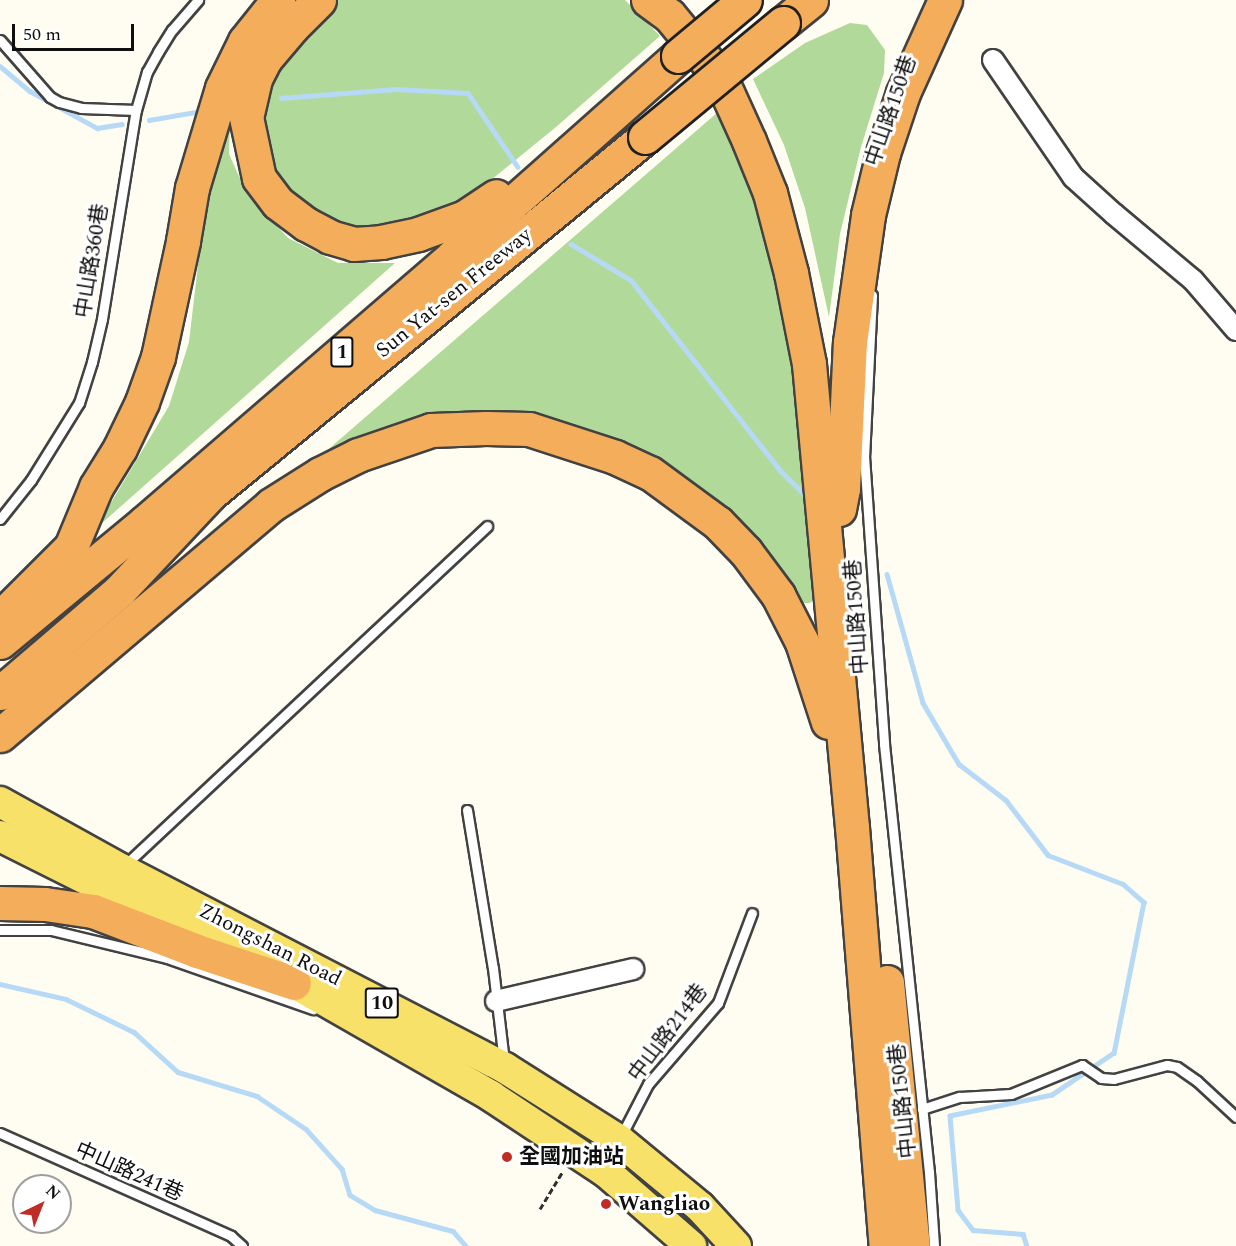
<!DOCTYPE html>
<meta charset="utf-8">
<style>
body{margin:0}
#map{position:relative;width:1236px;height:1246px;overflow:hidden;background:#fffdf1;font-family:Spectral,"Noto Sans TC",serif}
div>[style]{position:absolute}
.forest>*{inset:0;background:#b1da9a}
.stream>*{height:4.5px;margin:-2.25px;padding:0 2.25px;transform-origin:2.25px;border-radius:2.25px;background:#b6d9f6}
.path>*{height:3px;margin-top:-1.5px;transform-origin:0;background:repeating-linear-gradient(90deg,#313131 0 6px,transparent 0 9px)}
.roads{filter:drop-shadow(2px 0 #424242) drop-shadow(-2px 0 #424242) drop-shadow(0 2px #424242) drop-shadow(0 -2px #424242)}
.service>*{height:9px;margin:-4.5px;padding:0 4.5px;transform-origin:4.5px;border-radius:4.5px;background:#fff}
.minor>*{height:20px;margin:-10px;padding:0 10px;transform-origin:10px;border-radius:10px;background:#fff}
.primary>*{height:30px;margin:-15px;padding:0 15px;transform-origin:15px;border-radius:15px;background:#f8e168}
.motorway>*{height:33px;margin:-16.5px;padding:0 16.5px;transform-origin:16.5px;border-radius:16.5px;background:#f4ad5a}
.bridges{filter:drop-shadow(2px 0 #202020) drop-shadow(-2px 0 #202020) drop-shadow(0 2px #202020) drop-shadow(0 -2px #202020)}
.motorway-bridge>*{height:33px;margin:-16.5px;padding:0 16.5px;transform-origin:16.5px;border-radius:16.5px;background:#f4ad5a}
.dots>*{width:16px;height:16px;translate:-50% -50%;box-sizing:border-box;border:3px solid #fff;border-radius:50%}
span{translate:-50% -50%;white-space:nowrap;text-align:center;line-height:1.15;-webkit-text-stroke:6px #fff;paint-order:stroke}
.shield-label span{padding:2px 4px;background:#fff;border:2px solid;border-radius:4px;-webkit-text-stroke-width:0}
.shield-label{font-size:20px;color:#0f0f0f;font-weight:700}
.street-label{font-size:21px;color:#0f0f0f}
.poi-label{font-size:21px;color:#0f0f0f;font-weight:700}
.left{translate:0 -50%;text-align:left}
.north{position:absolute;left:12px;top:1174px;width:60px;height:60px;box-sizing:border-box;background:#fff;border:2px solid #9f9f9f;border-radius:50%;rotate:43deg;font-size:16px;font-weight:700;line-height:24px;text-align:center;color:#0f0f0f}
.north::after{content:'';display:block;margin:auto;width:21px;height:27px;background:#c02c26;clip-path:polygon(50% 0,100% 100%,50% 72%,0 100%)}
.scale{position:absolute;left:12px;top:24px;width:122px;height:27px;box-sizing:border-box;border:3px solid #0f0f0f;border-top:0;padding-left:8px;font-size:18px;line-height:21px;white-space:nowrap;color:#0f0f0f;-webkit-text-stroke:4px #fff;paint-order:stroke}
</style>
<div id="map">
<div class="forest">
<div style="clip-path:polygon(333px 0,625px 0,660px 36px,556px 127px,464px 202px,374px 233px,342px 226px,300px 207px,269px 167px,258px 122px,264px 78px)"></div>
<div style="clip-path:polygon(850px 23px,867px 25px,885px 50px,884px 73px,861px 147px,840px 234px,829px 317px,805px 208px,784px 145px,753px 79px,805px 43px)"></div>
<div style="clip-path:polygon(231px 85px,229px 154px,246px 192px,288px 238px,338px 263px,395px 263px,101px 524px,106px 511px,169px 406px,189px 342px,207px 188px)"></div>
<div style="clip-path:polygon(718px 112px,751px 180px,794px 341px,817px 596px,810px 603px,799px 603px,767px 554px,520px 419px,302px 472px)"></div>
</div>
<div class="stream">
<div style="left:0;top:66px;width:39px;rotate:40deg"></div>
<div style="left:30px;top:91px;width:77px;rotate:28.9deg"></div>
<div style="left:97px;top:128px;width:25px;rotate:-9deg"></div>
<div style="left:281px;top:98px;width:115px;rotate:-4.5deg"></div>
<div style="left:396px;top:89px;width:72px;rotate:3.2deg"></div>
<div style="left:468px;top:93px;width:89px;rotate:56deg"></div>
<div style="left:149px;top:120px;width:53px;rotate:-9.8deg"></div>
<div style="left:571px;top:244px;width:70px;rotate:31deg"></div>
<div style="left:631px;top:280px;width:240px;rotate:51.9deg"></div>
<div style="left:779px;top:469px;width:41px;rotate:45deg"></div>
<div style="left:887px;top:574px;width:134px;rotate:74.4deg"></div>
<div style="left:923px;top:703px;width:71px;rotate:59.5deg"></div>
<div style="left:959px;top:764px;width:59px;rotate:37.5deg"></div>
<div style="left:1006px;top:800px;width:69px;rotate:52.6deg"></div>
<div style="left:1048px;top:855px;width:80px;rotate:21.1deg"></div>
<div style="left:1123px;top:884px;width:28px;rotate:41deg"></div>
<div style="left:1144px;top:902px;width:154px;rotate:101.2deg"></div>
<div style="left:1114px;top:1053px;width:75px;rotate:145.9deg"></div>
<div style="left:1052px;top:1095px;width:104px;rotate:168.4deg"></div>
<div style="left:950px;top:1116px;width:94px;rotate:85.1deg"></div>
<div style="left:958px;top:1210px;width:25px;rotate:53deg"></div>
<div style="left:973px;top:1230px;width:50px;rotate:4.6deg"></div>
<div style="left:1023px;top:1234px;width:13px;rotate:72deg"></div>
<div style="left:0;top:984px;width:68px;rotate:12.8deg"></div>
<div style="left:66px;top:999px;width:76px;rotate:25.9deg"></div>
<div style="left:134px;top:1032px;width:59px;rotate:42.3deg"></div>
<div style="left:178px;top:1072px;width:83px;rotate:16.9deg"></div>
<div style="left:257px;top:1096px;width:59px;rotate:34deg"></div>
<div style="left:306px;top:1129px;width:54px;rotate:48deg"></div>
<div style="left:342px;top:1169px;width:27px;rotate:73deg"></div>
<div style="left:350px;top:1195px;width:29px;rotate:31deg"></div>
<div style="left:375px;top:1210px;width:81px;rotate:15.1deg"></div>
<div style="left:453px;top:1231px;width:20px;rotate:49deg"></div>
</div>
<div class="path">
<div style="left:540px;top:1209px;width:44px;rotate:-58.8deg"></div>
</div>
<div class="roads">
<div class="service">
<div style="left:0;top:40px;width:76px;rotate:48.7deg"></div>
<div style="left:50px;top:97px;width:10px;rotate:29deg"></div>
<div style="left:59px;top:102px;width:23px;rotate:15deg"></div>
<div style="left:81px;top:108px;width:55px;rotate:2.1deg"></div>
<div style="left:872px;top:295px;width:161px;rotate:92.8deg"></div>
<div style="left:864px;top:456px;width:289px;rotate:86deg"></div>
<div style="left:884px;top:744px;width:430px;rotate:84deg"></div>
<div style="left:929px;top:1172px;width:74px;rotate:86.1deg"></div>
<div style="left:0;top:519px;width:50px;rotate:-51.5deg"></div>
<div style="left:31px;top:480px;width:91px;rotate:-58.1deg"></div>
<div style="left:79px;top:403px;width:43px;rotate:-72.4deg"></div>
<div style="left:92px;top:362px;width:44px;rotate:-76.9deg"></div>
<div style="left:102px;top:319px;width:212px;rotate:-80.8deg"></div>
<div style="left:136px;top:110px;width:40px;rotate:-74deg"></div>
<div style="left:147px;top:72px;width:23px;rotate:-61deg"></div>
<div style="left:158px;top:52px;width:26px;rotate:-58deg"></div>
<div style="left:172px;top:30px;width:40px;rotate:-49deg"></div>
<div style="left:467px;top:810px;width:160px;rotate:80.7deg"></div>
<div style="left:493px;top:968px;width:94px;rotate:83.3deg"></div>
<div style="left:125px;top:865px;width:496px;rotate:-43.1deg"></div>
<div style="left:0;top:930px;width:51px"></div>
<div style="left:51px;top:930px;width:119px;rotate:13.6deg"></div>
<div style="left:167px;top:958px;width:155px;rotate:19.3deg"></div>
<div style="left:922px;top:1109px;width:40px;rotate:-18deg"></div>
<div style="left:960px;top:1097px;width:51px;rotate:-3.4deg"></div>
<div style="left:1011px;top:1094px;width:77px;rotate:-22.2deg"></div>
<div style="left:1082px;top:1065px;width:23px;rotate:34deg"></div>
<div style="left:1101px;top:1078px;width:13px;rotate:4deg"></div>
<div style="left:1114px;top:1079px;width:55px;rotate:-14.8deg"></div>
<div style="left:1167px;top:1065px;width:10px;rotate:11deg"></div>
<div style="left:1177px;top:1067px;width:24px;rotate:35deg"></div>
<div style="left:1197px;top:1081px;width:53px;rotate:42.7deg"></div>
<div style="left:0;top:1133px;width:253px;rotate:24deg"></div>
<div style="left:231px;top:1236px;width:15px;rotate:42deg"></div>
<div style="left:620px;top:1138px;width:61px;rotate:-62.6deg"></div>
<div style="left:648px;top:1084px;width:107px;rotate:-49.2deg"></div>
<div style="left:718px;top:1003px;width:96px;rotate:-69.3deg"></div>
</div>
<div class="minor">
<div style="left:993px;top:60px;width:142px;rotate:55.6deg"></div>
<div style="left:1073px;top:177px;width:55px;rotate:42.1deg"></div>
<div style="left:1114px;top:214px;width:103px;rotate:39.9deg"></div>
<div style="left:1193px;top:280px;width:66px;rotate:49.3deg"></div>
<div style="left:496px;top:1001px;width:141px;rotate:-13.1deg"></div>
</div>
<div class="primary">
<div style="left:0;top:802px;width:138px;rotate:29deg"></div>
<div style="left:121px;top:869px;width:433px;rotate:27.4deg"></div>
<div style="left:505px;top:1068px;width:135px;rotate:32.3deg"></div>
<div style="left:619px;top:1140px;width:105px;rotate:39.6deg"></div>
<div style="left:700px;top:1207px;width:53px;rotate:47.3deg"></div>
<div style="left:0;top:836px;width:329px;rotate:26.6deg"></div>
<div style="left:294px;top:983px;width:227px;rotate:29.8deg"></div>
<div style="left:491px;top:1096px;width:138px;rotate:33.5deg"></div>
<div style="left:606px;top:1172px;width:113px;rotate:41deg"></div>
</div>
<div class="motorway">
<div style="left:319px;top:0;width:38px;rotate:135deg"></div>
<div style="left:292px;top:27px;width:42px;rotate:130.2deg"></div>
<div style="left:265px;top:59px;width:22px;rotate:117deg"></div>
<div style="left:255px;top:79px;width:39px;rotate:103deg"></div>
<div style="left:246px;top:117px;width:62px;rotate:78deg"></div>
<div style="left:259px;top:178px;width:31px;rotate:53deg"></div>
<div style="left:278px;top:203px;width:35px;rotate:37deg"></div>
<div style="left:306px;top:224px;width:27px;rotate:28deg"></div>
<div style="left:330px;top:237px;width:25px;rotate:16deg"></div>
<div style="left:354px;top:244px;width:27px;rotate:-4deg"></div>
<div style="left:381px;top:242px;width:38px;rotate:-12deg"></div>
<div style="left:418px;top:234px;width:50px;rotate:-19.9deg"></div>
<div style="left:465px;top:217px;width:37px;rotate:-34deg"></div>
<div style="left:648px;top:0;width:26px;rotate:36deg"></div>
<div style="left:669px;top:15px;width:80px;rotate:50.6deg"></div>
<div style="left:720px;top:77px;width:70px;rotate:65.6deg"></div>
<div style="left:749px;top:141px;width:56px;rotate:68deg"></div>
<div style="left:770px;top:193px;width:83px;rotate:75.3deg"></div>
<div style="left:791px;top:273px;width:93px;rotate:78.8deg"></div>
<div style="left:809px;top:364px;width:465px;rotate:84.7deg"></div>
<div style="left:852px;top:827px;width:420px;rotate:85.4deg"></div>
<div style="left:783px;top:23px;width:36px;rotate:-39deg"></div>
<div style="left:839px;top:509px;width:20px;rotate:-79deg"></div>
<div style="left:843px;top:489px;width:147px;rotate:-87.3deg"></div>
<div style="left:850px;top:342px;width:128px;rotate:-81.9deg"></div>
<div style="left:868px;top:215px;width:64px;rotate:-76.4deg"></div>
<div style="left:883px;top:153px;width:63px;rotate:-71.6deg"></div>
<div style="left:903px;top:93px;width:102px;rotate:-65.7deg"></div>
<div style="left:4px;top:614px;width:95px;rotate:-45deg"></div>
<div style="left:71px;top:547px;width:65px;rotate:-67.4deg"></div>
<div style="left:96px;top:487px;width:46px;rotate:-58.4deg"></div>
<div style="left:120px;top:448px;width:51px;rotate:-64.4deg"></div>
<div style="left:142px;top:402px;width:48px;rotate:-70.4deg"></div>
<div style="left:158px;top:357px;width:119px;rotate:-77.8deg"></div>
<div style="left:183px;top:241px;width:54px;rotate:-80.4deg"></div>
<div style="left:192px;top:188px;width:104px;rotate:-73.3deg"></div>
<div style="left:222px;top:88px;width:52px;rotate:-63.9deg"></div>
<div style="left:245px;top:41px;width:53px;rotate:-51.2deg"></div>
<div style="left:0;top:642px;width:188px;rotate:-39.6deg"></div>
<div style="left:145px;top:522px;width:408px;rotate:-40.8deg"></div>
<div style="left:454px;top:255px;width:300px;rotate:-41.6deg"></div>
<div style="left:0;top:693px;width:158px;rotate:-40.6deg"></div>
<div style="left:120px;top:590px;width:133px;rotate:-46.8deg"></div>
<div style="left:211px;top:493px;width:561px;rotate:-39.36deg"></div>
<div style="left:0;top:735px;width:355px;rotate:-40.3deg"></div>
<div style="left:271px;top:505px;width:58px;rotate:-32.3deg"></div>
<div style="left:320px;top:474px;width:42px;rotate:-26.6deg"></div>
<div style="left:358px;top:455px;width:77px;rotate:-18.9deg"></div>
<div style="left:431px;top:430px;width:55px;rotate:-2.1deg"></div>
<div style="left:486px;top:428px;width:43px;rotate:1.3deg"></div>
<div style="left:529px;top:429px;width:90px;rotate:18deg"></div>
<div style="left:615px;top:457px;width:38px;rotate:25deg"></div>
<div style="left:650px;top:473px;width:84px;rotate:36.3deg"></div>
<div style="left:718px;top:523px;width:40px;rotate:46deg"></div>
<div style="left:746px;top:552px;width:54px;rotate:53.3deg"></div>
<div style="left:778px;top:595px;width:53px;rotate:62.9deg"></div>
<div style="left:802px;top:642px;width:84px;rotate:72deg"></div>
<div style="left:0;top:903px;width:45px;rotate:1.3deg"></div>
<div style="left:45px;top:904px;width:49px;rotate:8.3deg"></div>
<div style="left:93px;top:911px;width:111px;rotate:21deg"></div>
<div style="left:197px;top:951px;width:102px;rotate:18.3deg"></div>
<div style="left:887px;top:982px;width:265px;rotate:84.4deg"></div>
</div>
</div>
<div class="bridges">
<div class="motorway-bridge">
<div style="left:678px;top:56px;width:87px;rotate:-39.9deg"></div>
<div style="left:645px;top:137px;width:179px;rotate:-39.6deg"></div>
</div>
</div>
<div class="dots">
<div style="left:507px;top:1157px;background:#c02c26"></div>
<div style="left:606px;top:1204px;background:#c02c26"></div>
</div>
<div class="shield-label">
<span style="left:342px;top:352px">1</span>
<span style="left:382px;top:1003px">10</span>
</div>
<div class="street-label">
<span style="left:891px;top:111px;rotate:-71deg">中山路150巷</span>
<span style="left:92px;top:261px;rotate:-81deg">中山路360巷</span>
<span style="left:454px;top:293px;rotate:-39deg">Sun Yat-sen Freeway</span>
<span style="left:857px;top:617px;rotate:-94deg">中山路150巷</span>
<span style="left:270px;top:945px;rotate:27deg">Zhongshan Road</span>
<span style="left:668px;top:1033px;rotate:-53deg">中山路214巷</span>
<span style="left:903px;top:1101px;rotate:-96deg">中山路150巷</span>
<span style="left:129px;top:1172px;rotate:24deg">中山路241巷</span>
</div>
<div class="poi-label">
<span class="left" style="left:519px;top:1157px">全國加油站</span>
<span class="left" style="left:618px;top:1204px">Wangliao</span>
</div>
<div class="north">N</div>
<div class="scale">50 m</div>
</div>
